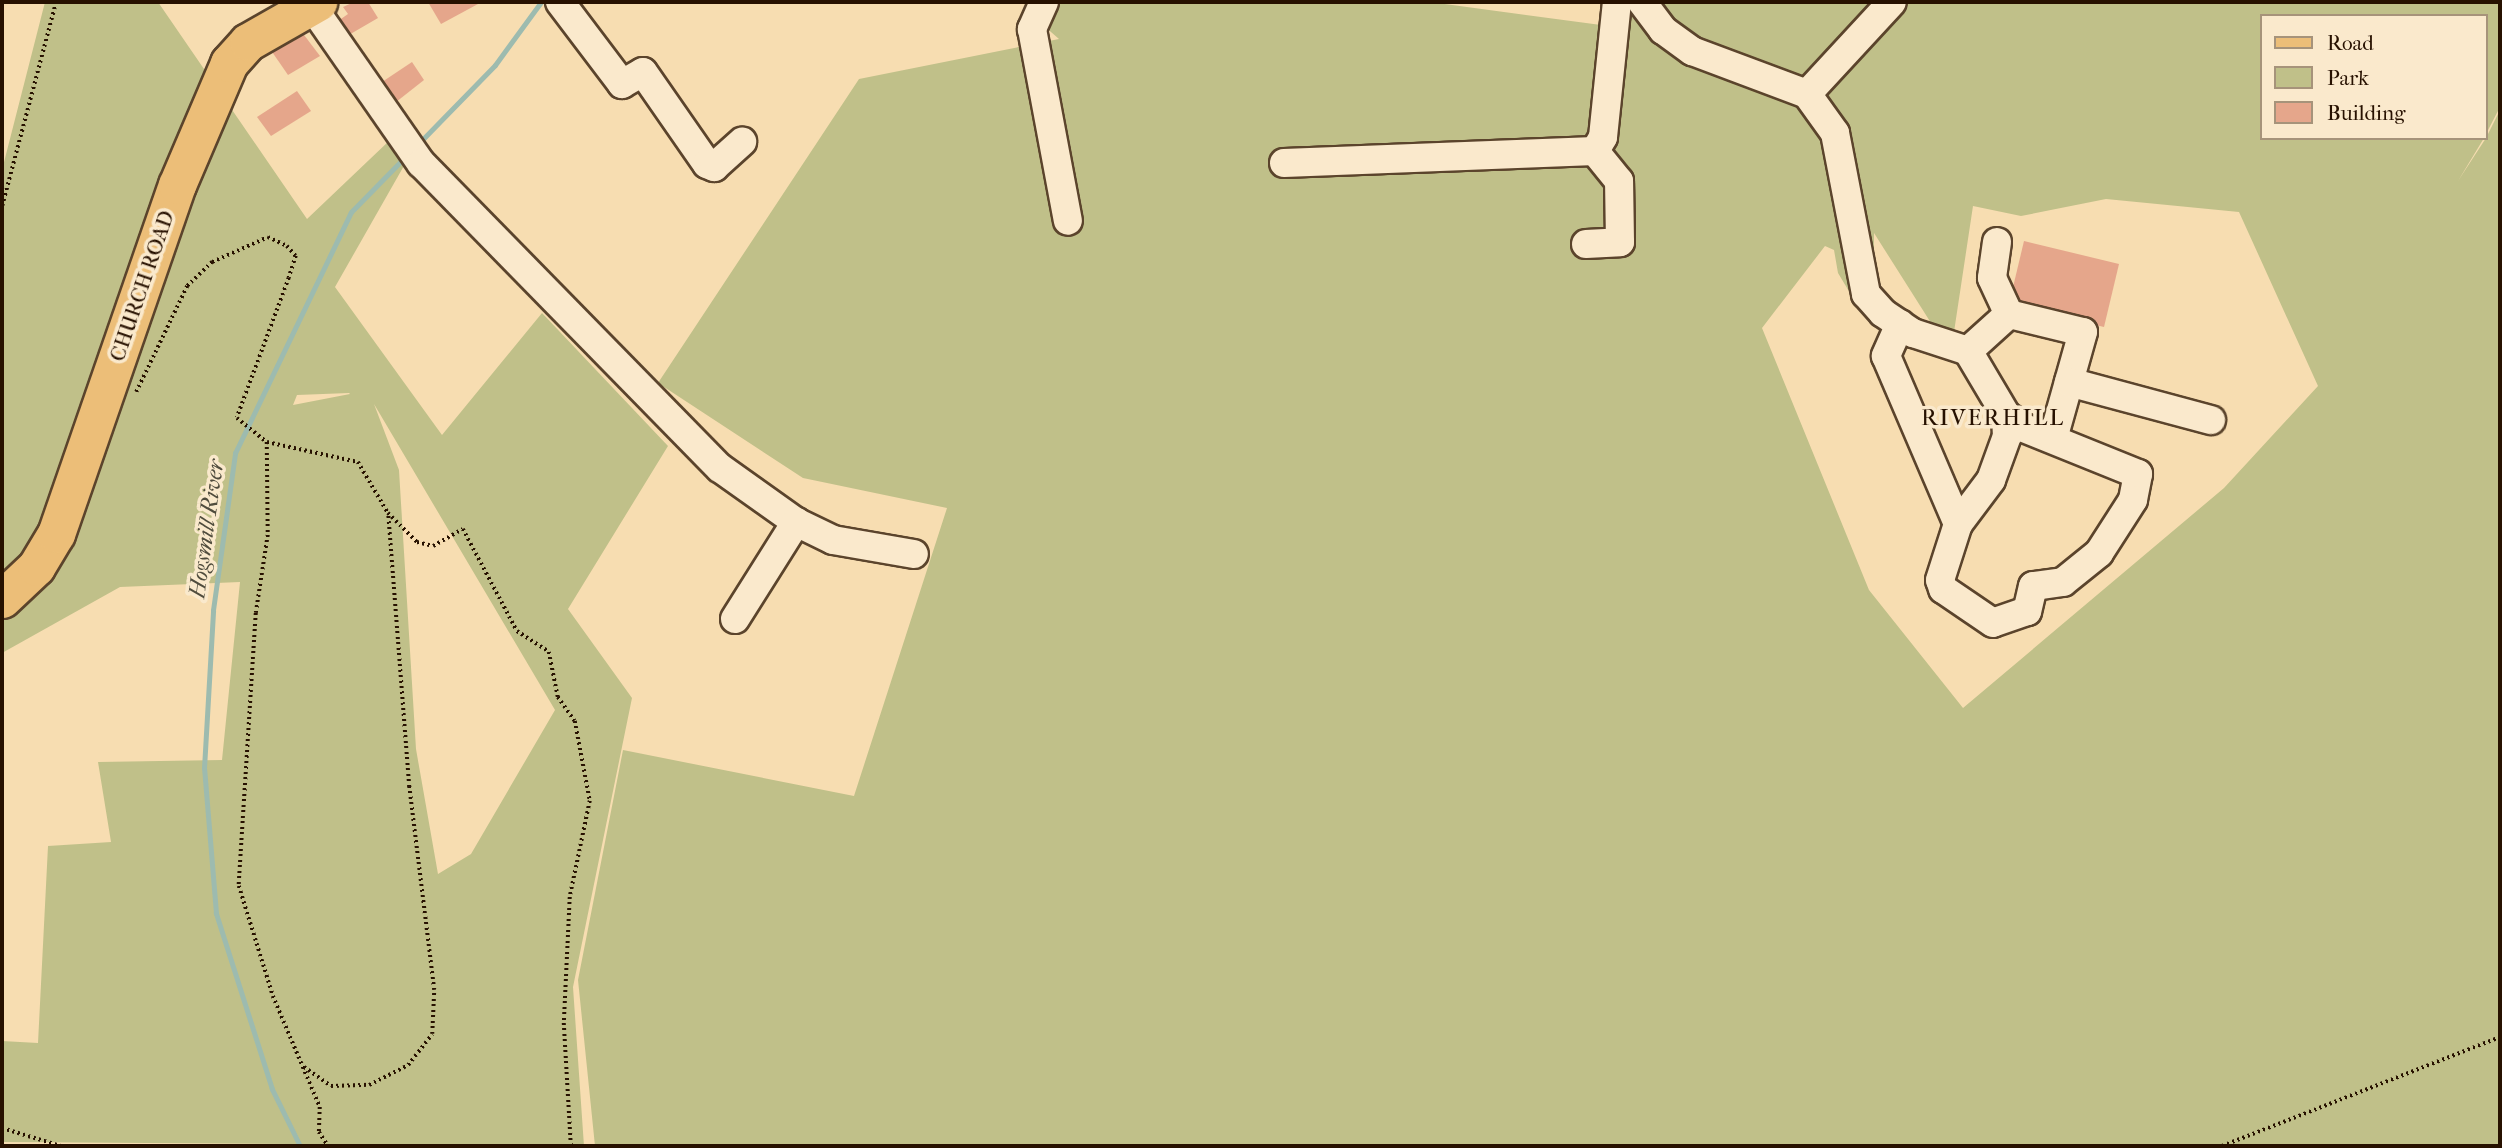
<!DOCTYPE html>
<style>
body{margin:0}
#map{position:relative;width:2502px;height:1148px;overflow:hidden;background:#f7ddb1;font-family:"IM FELL French Canon",serif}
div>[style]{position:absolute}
.green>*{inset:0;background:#c0c089}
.stream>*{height:5px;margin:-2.5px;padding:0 2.5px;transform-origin:2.5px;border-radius:2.5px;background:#9dbbaf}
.building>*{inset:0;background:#e5a68b}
.path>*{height:3.5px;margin-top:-1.75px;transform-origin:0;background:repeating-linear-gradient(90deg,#271100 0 2px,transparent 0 5.5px)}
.roads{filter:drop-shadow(2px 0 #5b442c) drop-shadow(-2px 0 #5b442c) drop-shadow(0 2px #5b442c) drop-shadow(0 -2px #5b442c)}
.minor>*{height:28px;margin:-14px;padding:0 14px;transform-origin:14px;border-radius:14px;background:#fae9cc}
.major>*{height:37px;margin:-18.5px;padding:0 18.5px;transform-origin:18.5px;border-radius:18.5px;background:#ecbe78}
span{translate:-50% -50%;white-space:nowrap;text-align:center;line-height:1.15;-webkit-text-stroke:7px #fae9cc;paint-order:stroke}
.street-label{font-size:21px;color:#271100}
.neighbourhood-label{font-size:23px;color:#271100;letter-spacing:2px}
.water-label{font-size:23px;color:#504c3d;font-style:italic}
.frame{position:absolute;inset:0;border:4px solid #271100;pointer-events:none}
.legend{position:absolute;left:2260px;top:14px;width:228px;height:126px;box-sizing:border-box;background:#fae9cc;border:2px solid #a6937a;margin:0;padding:9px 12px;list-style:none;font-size:21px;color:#271100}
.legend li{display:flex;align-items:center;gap:14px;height:35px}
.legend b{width:35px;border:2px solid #a6937a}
</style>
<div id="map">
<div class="green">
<div style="clip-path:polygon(evenodd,45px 2px,158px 2px,307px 219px,390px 140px,405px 164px,335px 287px,442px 435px,542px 313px,668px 446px,568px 609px,632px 698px,573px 987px,584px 1146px,2px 1142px,2px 1041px,38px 1043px,48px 846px,111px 842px,98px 762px,222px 760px,240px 582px,120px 587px,2px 653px,2px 170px,45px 2px,349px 393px,350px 394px,293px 405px,297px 395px,349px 393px,45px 2px,374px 404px,555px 710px,471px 854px,438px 874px,416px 749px,399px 470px,374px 404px)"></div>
<div style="clip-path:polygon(evenodd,1035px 2px,1430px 2px,1601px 25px,1610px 2px,2500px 2px,2500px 107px,2486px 134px,2486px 16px,2262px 16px,2262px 138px,2484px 138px,2458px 181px,2486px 138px,2500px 110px,2500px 1146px,595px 1146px,578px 980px,623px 750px,854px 796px,947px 508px,803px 478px,658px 383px,859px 79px,1059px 39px,1043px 25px,1035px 2px,2106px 199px,2239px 212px,2318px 386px,2224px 488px,1963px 708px,1869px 590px,1762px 328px,1825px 246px,1834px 250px,1838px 273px,1856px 303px,1874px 278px,1874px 233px,1938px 334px,1954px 332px,1973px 206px,2021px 216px,2106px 199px)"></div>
</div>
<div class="stream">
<div style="left:418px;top:144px;width:110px;rotate:-45.7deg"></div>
<div style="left:495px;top:65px;width:78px;rotate:-53.9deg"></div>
<div style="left:300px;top:1146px;width:64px;rotate:-116.2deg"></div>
<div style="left:272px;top:1089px;width:185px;rotate:-107.7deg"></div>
<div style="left:216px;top:913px;width:145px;rotate:-94.7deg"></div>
<div style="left:204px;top:768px;width:158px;rotate:-86.7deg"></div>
<div style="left:213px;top:610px;width:159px;rotate:-82deg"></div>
<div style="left:235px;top:453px;width:267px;rotate:-64.3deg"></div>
<div style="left:351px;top:212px;width:78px;rotate:-45.5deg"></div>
</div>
<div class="building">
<div style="clip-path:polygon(354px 2px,368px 2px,378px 18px,347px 36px,338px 21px,348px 14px,343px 7px)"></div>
<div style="clip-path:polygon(428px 2px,477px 2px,478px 4px,441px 24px)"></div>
<div style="clip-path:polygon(298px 27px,320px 56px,288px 75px,268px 46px)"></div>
<div style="clip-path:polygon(412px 62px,424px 80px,391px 106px,376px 86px)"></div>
<div style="clip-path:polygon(297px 91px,311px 111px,271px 136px,257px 117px)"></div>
<div style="clip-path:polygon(2024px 241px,2119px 264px,2104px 327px,2009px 304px)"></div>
</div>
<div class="path">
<div style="left:2px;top:206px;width:211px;rotate:-75.2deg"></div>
<div style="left:136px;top:392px;width:118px;rotate:-64.3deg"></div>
<div style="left:187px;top:286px;width:35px;rotate:-44deg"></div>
<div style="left:212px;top:262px;width:61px;rotate:-24.1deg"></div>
<div style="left:268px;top:237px;width:21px;rotate:25deg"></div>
<div style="left:287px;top:246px;width:13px;rotate:48deg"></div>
<div style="left:296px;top:256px;width:23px;rotate:108deg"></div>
<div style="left:289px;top:278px;width:149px;rotate:110.4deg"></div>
<div style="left:237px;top:418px;width:38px;rotate:39deg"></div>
<div style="left:267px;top:442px;width:93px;rotate:12.4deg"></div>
<div style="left:358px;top:462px;width:59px;rotate:59.5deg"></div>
<div style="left:388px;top:513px;width:41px;rotate:45deg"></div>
<div style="left:417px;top:542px;width:16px;rotate:14deg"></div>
<div style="left:433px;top:546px;width:34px;rotate:-30deg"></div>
<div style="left:463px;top:529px;width:115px;rotate:62.1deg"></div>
<div style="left:517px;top:631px;width:38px;rotate:33deg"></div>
<div style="left:549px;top:652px;width:46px;rotate:78.7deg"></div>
<div style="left:558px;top:697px;width:29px;rotate:55deg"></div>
<div style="left:575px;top:721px;width:81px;rotate:79.4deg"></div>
<div style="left:590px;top:801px;width:98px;rotate:101.8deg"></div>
<div style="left:570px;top:897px;width:126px;rotate:92.7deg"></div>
<div style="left:564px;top:1023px;width:123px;rotate:86.7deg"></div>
<div style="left:267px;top:442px;width:93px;rotate:89.4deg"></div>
<div style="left:268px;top:535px;width:79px;rotate:98.7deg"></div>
<div style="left:256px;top:613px;width:274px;rotate:93.6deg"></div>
<div style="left:239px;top:886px;width:115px;rotate:72.8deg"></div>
<div style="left:273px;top:996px;width:121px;rotate:67.1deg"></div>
<div style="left:320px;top:1107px;width:25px;rotate:92deg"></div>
<div style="left:319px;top:1132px;width:17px;rotate:57deg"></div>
<div style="left:304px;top:1067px;width:33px;rotate:35deg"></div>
<div style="left:331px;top:1086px;width:38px;rotate:-2deg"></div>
<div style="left:369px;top:1085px;width:44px;rotate:-27.1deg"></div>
<div style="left:408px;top:1065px;width:39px;rotate:-52deg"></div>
<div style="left:432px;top:1034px;width:44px;rotate:-87.4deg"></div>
<div style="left:434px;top:990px;width:205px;rotate:-97deg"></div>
<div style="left:409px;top:787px;width:273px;rotate:-94.4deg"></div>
<div style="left:2px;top:1128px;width:62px;rotate:17deg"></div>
<div style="left:2222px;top:1146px;width:299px;rotate:-21.4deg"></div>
</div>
<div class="roads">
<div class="minor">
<div style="left:560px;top:2px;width:103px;rotate:52.9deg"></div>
<div style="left:622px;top:84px;width:24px;rotate:-30deg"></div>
<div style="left:643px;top:72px;width:112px;rotate:55.2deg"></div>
<div style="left:707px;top:164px;width:8px;rotate:23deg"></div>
<div style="left:714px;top:167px;width:38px;rotate:-42deg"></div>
<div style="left:1044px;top:2px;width:30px;rotate:114deg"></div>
<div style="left:1032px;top:29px;width:195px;rotate:79.4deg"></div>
<div style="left:1642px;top:2px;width:35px;rotate:53deg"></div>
<div style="left:1663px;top:30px;width:36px;rotate:36deg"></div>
<div style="left:1692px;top:51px;width:123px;rotate:20.5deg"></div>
<div style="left:1807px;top:94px;width:48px;rotate:54.3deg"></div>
<div style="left:1835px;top:133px;width:164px;rotate:79.1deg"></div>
<div style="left:1866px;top:294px;width:25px;rotate:48deg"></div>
<div style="left:1883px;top:313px;width:36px;rotate:34deg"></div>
<div style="left:1913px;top:333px;width:58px;rotate:18.1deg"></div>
<div style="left:1968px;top:351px;width:74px;rotate:59.3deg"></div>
<div style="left:2006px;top:415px;width:22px;rotate:36deg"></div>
<div style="left:2024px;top:428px;width:123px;rotate:22deg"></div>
<div style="left:2138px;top:474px;width:26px;rotate:101deg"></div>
<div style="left:2133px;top:500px;width:63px;rotate:122.7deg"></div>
<div style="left:2099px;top:553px;width:46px;rotate:141.1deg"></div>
<div style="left:2063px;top:582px;width:30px;rotate:172deg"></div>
<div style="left:2033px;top:586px;width:26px;rotate:103deg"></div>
<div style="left:2027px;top:611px;width:36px;rotate:161deg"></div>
<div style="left:1993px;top:623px;width:60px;rotate:-145.8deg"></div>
<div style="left:1943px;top:589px;width:9px;rotate:-108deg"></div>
<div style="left:1940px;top:580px;width:59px;rotate:-72.2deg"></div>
<div style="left:1958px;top:524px;width:55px;rotate:-53.1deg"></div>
<div style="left:1991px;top:480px;width:47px;rotate:-70deg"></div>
<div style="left:2007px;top:436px;width:21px;rotate:-93deg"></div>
<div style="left:311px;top:5px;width:193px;rotate:55.2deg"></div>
<div style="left:421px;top:163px;width:427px;rotate:45.6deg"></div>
<div style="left:720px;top:468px;width:93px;rotate:35.4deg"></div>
<div style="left:796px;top:522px;width:41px;rotate:25.9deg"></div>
<div style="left:833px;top:540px;width:82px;rotate:9.8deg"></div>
<div style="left:1807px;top:94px;width:125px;rotate:-47.3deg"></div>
<div style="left:1284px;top:163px;width:311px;rotate:-2.2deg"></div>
<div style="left:1595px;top:151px;width:16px;rotate:-60deg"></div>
<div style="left:1603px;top:137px;width:136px;rotate:-84.1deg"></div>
<div style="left:1997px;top:242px;width:36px;rotate:98deg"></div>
<div style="left:1992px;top:278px;width:40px;rotate:65deg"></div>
<div style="left:1586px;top:244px;width:34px;rotate:-3deg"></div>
<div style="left:1620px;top:242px;width:61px;rotate:-90.9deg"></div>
<div style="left:1619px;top:181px;width:38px;rotate:-129deg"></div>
<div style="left:1900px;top:324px;width:35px;rotate:114deg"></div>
<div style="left:1886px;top:356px;width:183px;rotate:66.8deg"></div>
<div style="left:1968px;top:351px;width:55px;rotate:-42.1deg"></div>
<div style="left:2009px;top:314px;width:76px;rotate:13.7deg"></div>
<div style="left:2083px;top:332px;width:111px;rotate:105.7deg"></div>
<div style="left:2069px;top:382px;width:147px;rotate:15deg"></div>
<div style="left:735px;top:619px;width:115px;rotate:-57.8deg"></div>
</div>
<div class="major">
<div style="left:2px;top:599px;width:47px;rotate:-43.3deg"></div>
<div style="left:36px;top:567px;width:39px;rotate:-59deg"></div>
<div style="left:56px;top:534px;width:369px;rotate:-70.9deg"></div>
<div style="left:177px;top:185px;width:133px;rotate:-66.9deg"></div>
<div style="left:229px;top:63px;width:28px;rotate:-48deg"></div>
<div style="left:248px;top:42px;width:81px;rotate:-29.7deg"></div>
</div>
</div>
<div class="street-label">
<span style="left:142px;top:286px;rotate:-71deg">CHURCH ROAD</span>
</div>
<div class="neighbourhood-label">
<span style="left:1993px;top:418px">RIVERHILL</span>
</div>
<div class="water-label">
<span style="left:207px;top:529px;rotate:-82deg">Hogsmill River</span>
</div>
<div class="frame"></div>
<ul class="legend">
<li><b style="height:9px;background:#ecbe78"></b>Road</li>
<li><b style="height:19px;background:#c0c089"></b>Park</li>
<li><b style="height:19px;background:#e5a68b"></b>Building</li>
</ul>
</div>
